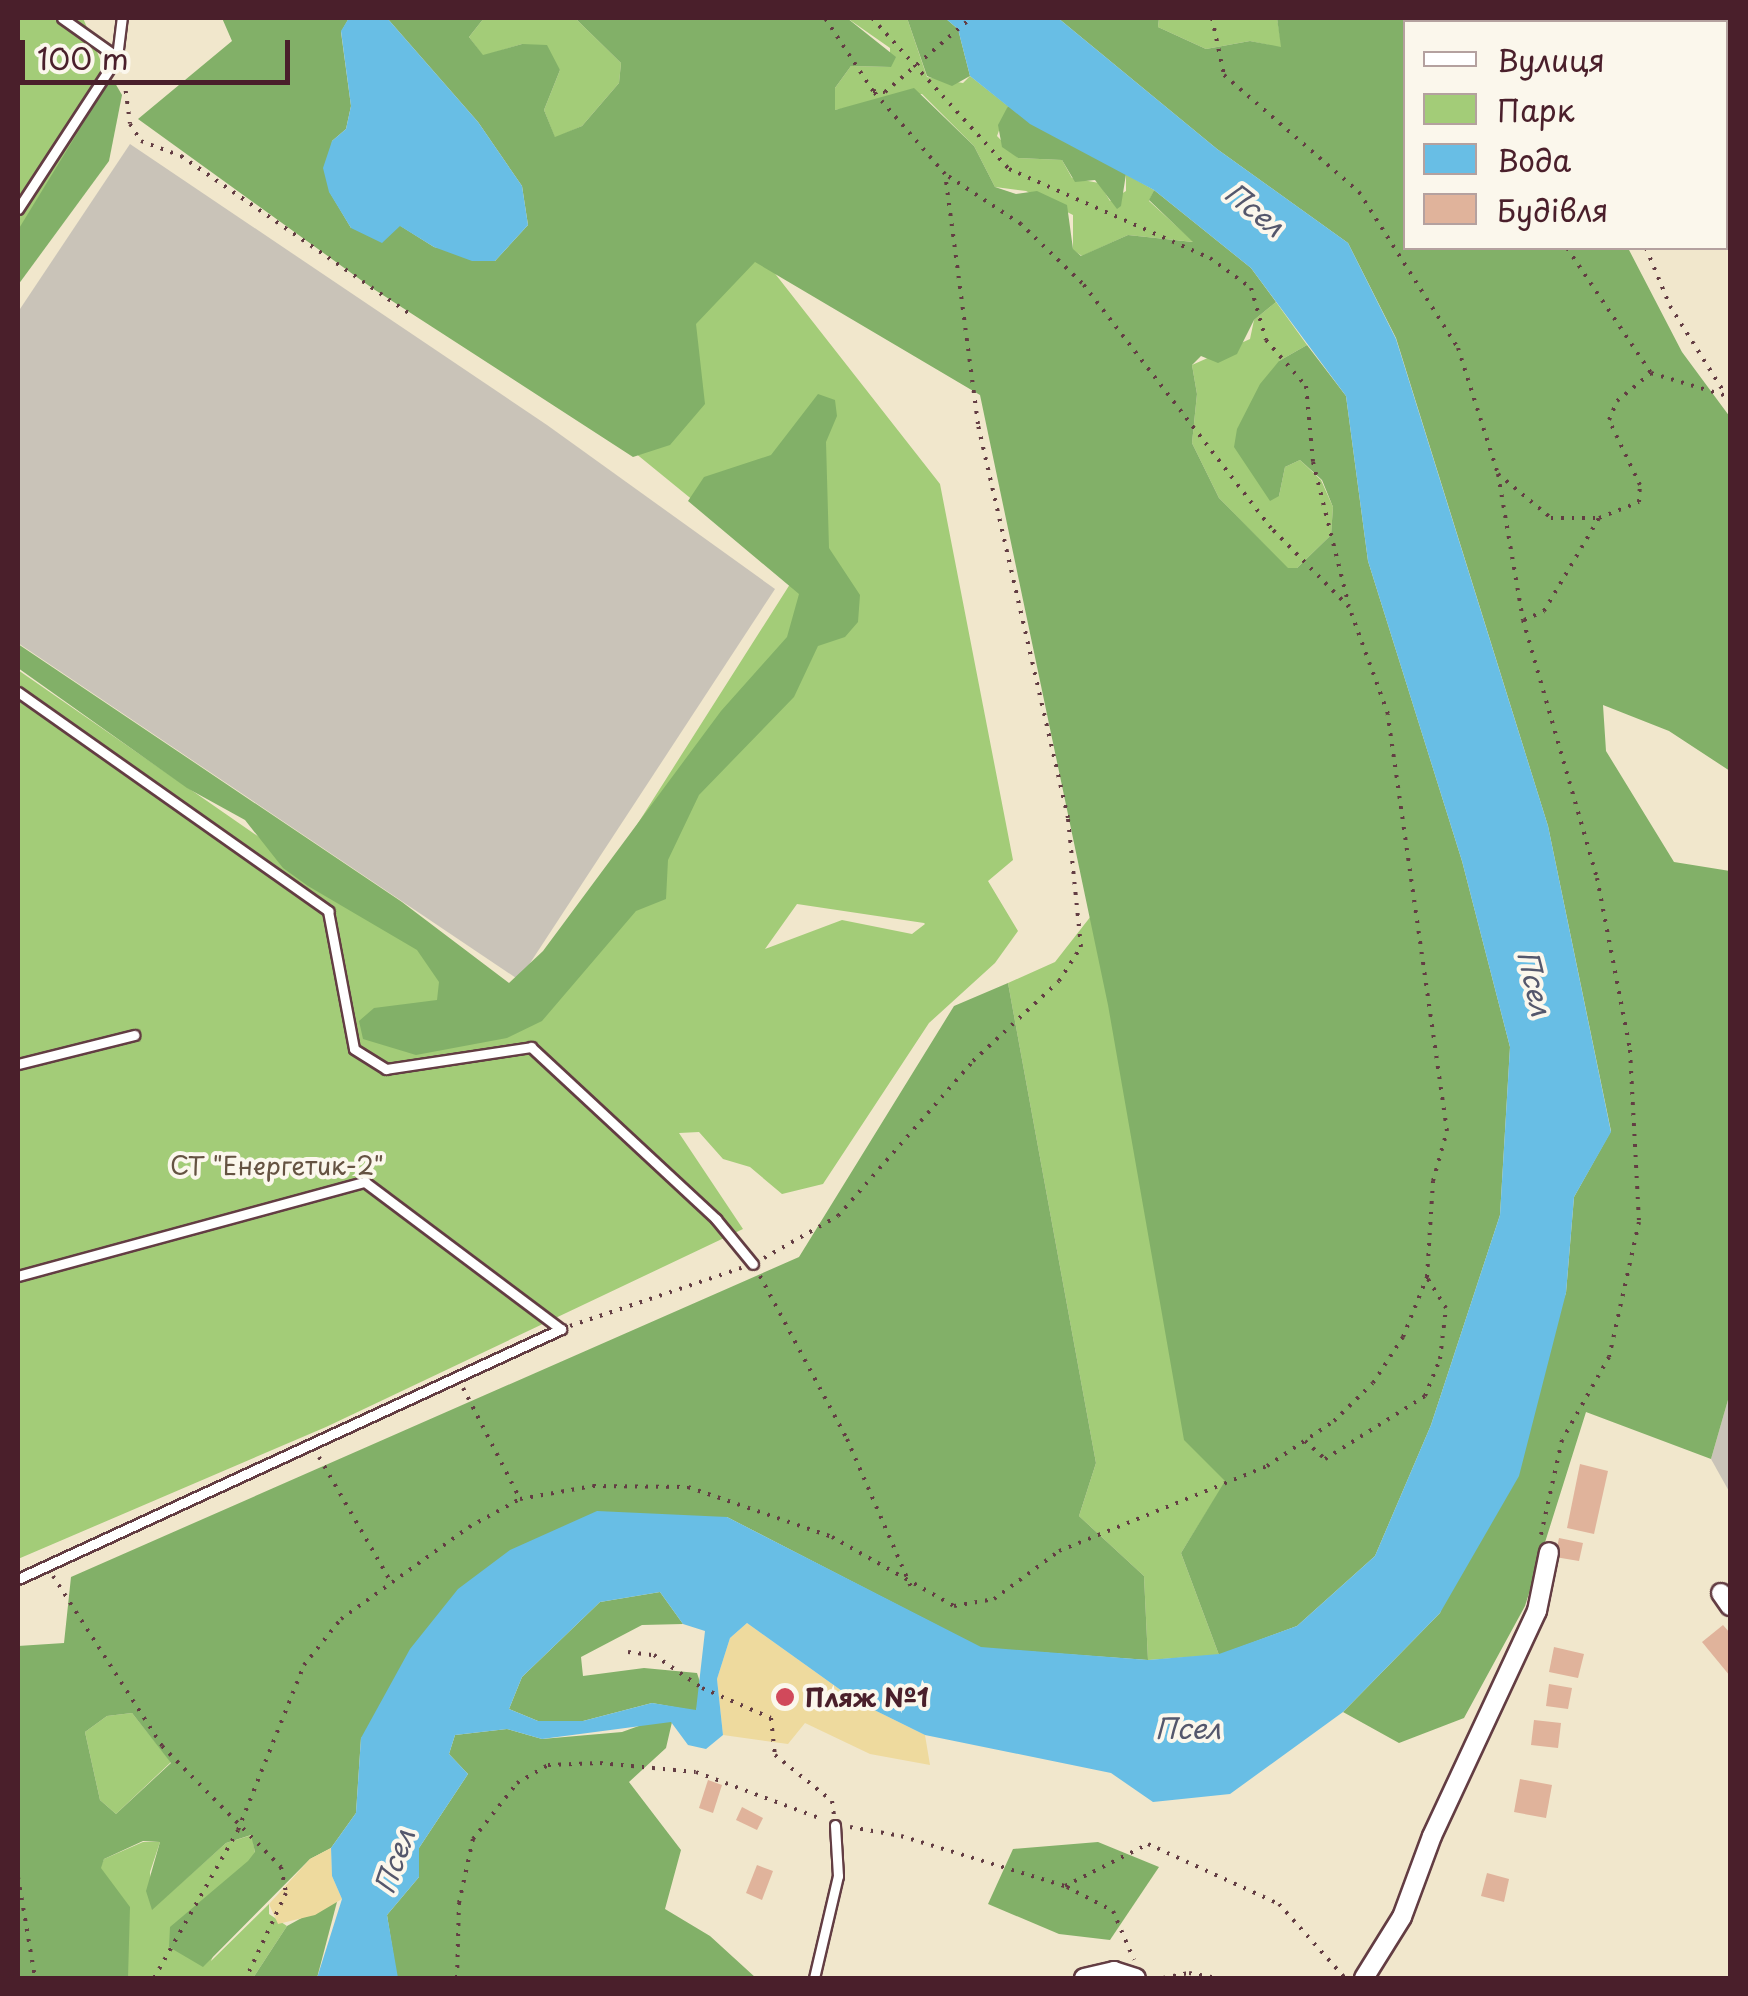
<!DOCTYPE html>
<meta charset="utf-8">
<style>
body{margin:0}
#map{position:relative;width:1748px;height:1996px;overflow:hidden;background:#f1e7cc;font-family:"Playpen Sans",sans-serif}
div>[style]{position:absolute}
.industrial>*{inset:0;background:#c9c3b8}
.green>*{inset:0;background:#a3cc78}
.forest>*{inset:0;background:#82b068}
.sand>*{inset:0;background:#eeda9e}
.water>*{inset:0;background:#68bee5}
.building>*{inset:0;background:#e0b39b}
.path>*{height:4px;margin-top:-2px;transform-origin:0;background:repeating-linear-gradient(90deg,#633d43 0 2.5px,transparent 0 10.5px)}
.roads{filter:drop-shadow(2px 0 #633d43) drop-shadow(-2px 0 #633d43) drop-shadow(0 2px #633d43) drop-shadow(0 -2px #633d43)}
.lane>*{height:9px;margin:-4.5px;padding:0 4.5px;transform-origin:4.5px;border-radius:4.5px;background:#fff}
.street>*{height:18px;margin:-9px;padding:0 9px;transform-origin:9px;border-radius:9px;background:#fff}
.path-bridge>*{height:4px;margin-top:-2px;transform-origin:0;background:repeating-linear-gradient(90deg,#633d43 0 2.5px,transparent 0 10.5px)}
.dots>*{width:28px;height:28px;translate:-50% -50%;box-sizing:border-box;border:5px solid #fbf7ec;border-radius:50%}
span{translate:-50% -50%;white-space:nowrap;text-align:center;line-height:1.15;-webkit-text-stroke:8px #fbf7ec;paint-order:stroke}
.park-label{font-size:25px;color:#655342}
.poi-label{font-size:25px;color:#4a1f2b;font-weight:700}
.left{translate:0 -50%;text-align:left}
.water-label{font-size:28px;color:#54576c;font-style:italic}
.frame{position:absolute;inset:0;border:20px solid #4a1f2b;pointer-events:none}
.legend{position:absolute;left:1403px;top:20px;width:325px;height:230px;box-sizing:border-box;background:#fbf7ec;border:2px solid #b4a19f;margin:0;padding:12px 18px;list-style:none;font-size:30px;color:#4a1f2b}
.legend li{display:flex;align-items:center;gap:20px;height:50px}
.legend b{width:50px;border:2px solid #b4a19f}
.scale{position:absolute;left:20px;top:40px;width:270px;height:45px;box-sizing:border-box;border:5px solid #4a1f2b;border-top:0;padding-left:12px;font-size:30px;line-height:35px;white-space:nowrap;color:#4a1f2b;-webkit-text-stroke:8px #fbf7ec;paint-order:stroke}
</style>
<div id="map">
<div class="industrial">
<div style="clip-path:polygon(1612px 18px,1730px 18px,1730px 220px,1726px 22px)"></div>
<div style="clip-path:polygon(130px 144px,547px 425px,775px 589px,519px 980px,18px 643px,18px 312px)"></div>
<div style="clip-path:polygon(1730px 1393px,1730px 1493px,1711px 1459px)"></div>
</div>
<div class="green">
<div style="clip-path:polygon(18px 18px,83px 18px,114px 93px,18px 238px)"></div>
<div style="clip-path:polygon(484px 18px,575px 18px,621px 63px,619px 83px,582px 126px,555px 138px,544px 110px,560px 70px,522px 44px,483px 56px,469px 37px)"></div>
<div style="clip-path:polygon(847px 18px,907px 18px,927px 77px,963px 83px,970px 76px,1008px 106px,997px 136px,1018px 158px,1062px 160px,1072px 178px,1099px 183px,1110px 201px,1126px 191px,1126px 174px,1154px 190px,1149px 201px,1194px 242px,1128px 235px,1082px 256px,1073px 250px,1073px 215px,1026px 191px,995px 187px,974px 146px,922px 94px,835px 110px,835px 88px,851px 66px,890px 67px,890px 48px)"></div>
<div style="clip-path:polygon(1159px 18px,1277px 18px,1282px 48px,1250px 41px,1206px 49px,1158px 27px)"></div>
<div style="clip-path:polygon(evenodd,751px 243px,940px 484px,1013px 860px,988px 881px,1018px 931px,995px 963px,929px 1023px,823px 1184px,782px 1194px,750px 1167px,723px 1159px,699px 1132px,679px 1133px,743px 1229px,326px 1427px,18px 1559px,18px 670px,516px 1015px,792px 581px,591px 417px,751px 243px,797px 904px,924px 923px,925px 924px,912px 934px,842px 920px,765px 949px,797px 904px)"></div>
<div style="clip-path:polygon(1276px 302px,1307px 345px,1279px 361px,1279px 496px,1285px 467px,1300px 460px,1321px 480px,1333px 507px,1331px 535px,1297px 568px,1288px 569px,1219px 498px,1192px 443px,1197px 394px,1192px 365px,1250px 339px,1254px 320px)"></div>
<div style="clip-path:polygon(1091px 916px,1226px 1481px,1181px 1553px,1219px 1655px,1148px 1660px,1144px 1576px,1079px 1516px,1096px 1463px,1008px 983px,1055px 962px)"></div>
<div style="clip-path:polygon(132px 1713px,171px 1762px,116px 1814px,100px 1800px,85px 1732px,107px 1716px)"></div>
<div style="clip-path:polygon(252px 1835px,255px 1853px,211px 1961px,269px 1904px,269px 1914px,287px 1926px,253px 1978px,128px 1978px,100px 1868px,104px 1859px,143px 1842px,160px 1842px,150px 1872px,152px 1909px,226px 1843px)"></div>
</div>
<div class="forest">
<div style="clip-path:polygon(222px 18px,349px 18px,341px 32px,351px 106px,346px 129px,332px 141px,329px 191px,351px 228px,399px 225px,434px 247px,495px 261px,528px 225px,522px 186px,478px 122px,387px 18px,484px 18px,469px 37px,483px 55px,522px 44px,547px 45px,560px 70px,544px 110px,555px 137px,582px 126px,619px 83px,621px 63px,575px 18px,847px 18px,896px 57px,891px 67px,851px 66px,835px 88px,835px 110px,914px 88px,974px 146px,995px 187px,1016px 194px,1037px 191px,1067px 205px,1073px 249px,1081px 256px,1128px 235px,1193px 242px,1149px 200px,1154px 190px,1251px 268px,1276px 302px,1254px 320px,1237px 354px,1218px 363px,1201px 356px,1192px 365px,1197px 394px,1192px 443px,1219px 498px,1288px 568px,1297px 568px,1331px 535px,1333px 507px,1322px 480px,1300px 460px,1285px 467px,1279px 496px,1270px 501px,1234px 447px,1237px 429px,1260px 384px,1279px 361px,1307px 345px,1346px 396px,1368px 561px,1462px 861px,1510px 1047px,1500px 1215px,1431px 1425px,1375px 1556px,1297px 1626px,1219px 1655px,1181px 1553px,1225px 1481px,1184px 1440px,1108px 1005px,980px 395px,755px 262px,696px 324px,705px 404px,670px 445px,633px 457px,372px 288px,138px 119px,232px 41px)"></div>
<div style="clip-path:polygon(907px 18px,945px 18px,958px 29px,970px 76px,952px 86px,927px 76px)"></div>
<div style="clip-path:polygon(1058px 18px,1159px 18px,1158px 27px,1206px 49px,1250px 41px,1281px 47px,1277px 18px,1510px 18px,1512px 22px,1406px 22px,1406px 248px,1628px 248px,1682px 352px,1730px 417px,1730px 771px,1669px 731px,1603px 705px,1606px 751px,1674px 862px,1730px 871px,1730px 1393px,1711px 1459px,1586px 1412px,1525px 1606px,1464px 1718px,1399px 1743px,1343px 1712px,1440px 1613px,1566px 1293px,1574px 1197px,1611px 1131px,1548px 826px,1396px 338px,1348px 243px,1217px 149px)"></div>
<div style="clip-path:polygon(115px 83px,122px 95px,109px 161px,18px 285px,18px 230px,106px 86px)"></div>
<div style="clip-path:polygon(1008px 106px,1126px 174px,1121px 206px,1117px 209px,1095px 180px,1075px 182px,1062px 160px,1018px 158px,1002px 147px,998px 125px)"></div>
<div style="clip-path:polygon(818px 394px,835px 400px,837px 416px,826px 442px,829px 548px,860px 595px,858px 622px,845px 637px,818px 646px,794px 697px,699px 795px,668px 860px,666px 899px,636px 911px,542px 1021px,507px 1038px,416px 1055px,363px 1039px,359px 1021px,374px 1008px,437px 1000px,439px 982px,417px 950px,308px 886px,283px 868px,245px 820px,187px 788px,18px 668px,18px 644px,402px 902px,509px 983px,543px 951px,721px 711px,787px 637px,799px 594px,688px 501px,704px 477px,771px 455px)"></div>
<div style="clip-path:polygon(evenodd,1008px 983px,1096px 1463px,1079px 1516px,1144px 1576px,1148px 1660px,981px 1648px,727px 1517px,361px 1738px,356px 1813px,331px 1848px,310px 1859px,203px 1967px,169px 1947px,170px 1927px,248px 1861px,255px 1852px,251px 1835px,226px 1843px,152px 1910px,146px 1891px,160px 1842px,143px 1841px,104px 1859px,101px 1868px,130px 1907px,128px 1978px,18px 1978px,18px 1646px,64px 1643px,71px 1577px,799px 1257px,954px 1006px,1008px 983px,132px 1713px,171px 1763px,116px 1814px,100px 1800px,85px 1732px,107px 1716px,132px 1713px)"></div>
<div style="clip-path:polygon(660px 1592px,683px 1624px,642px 1625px,581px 1657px,583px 1676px,644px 1668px,697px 1673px,702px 1688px,696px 1711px,652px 1703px,583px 1721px,538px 1721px,509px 1709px,522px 1677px,600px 1602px)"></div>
<div style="clip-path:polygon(650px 1722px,672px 1722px,666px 1748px,629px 1782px,681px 1850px,665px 1909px,710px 1936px,756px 1978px,397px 1978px,387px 1915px,419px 1877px,419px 1848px,468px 1774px,449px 1754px,455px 1735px,507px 1729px,542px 1739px,622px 1732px)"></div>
<div style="clip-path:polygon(1098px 1842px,1159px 1867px,1110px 1940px,1059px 1934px,988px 1904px,1013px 1849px)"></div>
<div style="clip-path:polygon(338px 1898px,317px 1978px,253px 1978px,287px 1926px)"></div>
</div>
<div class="sand">
<div style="clip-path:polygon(747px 1623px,856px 1701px,925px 1735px,930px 1765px,870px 1754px,805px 1723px,788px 1744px,723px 1735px,717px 1679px,730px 1638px)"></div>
<div style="clip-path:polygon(331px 1848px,332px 1876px,342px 1899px,315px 1915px,278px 1924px,269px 1904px,310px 1859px)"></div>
</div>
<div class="water">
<div style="clip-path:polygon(349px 18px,387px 18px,478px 122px,522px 186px,528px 225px,495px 261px,472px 261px,434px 247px,400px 226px,382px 243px,351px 228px,329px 192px,323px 168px,332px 141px,346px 129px,351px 106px,341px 31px)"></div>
<div style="clip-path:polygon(evenodd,945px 18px,1058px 18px,1217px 149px,1348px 243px,1396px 339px,1548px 826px,1611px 1132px,1574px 1197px,1566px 1293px,1519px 1476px,1440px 1613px,1343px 1712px,1230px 1794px,1153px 1802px,1111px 1773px,925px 1735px,856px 1701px,747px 1623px,730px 1638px,717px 1679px,723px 1735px,706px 1749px,688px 1745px,671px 1722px,542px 1739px,507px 1729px,455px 1735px,449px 1754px,468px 1774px,419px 1848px,419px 1877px,387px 1915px,398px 1978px,317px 1978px,342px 1899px,332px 1876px,331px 1848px,356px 1813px,361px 1738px,410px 1649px,458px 1589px,510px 1550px,597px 1511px,727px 1517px,981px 1647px,1148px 1660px,1219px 1654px,1297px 1626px,1375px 1556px,1431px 1425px,1500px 1215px,1510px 1047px,1462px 861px,1368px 561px,1346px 396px,1251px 268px,1154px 190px,1030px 124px,970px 76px,958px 29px,945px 18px,660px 1592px,683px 1624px,705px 1631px,696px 1710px,652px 1703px,583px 1721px,538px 1721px,509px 1709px,522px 1677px,600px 1602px,660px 1592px)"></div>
</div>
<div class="building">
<div style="clip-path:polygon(1580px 1464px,1608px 1471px,1594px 1534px,1567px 1528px)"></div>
<div style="clip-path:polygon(1559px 1538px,1583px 1543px,1579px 1561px,1555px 1557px)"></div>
<div style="clip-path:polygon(1723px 1625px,1730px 1633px,1730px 1676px,1702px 1642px)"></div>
<div style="clip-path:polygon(1554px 1647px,1584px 1654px,1578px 1678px,1549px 1672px)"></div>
<div style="clip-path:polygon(1549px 1684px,1572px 1688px,1568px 1709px,1546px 1706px)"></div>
<div style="clip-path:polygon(1534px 1720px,1561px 1723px,1558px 1748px,1531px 1745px)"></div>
<div style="clip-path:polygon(1520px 1779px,1552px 1785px,1546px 1818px,1514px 1812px)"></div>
<div style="clip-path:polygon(708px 1780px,722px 1785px,713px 1813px,699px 1808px)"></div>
<div style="clip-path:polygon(742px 1807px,763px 1818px,757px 1830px,736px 1820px)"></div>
<div style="clip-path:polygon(757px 1865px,773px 1871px,762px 1900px,746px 1893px)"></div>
<div style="clip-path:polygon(1487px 1873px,1509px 1879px,1504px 1902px,1481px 1896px)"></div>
</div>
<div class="path">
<div style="left:872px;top:18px;width:204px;rotate:47.8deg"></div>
<div style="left:1009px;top:169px;width:220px;rotate:23.9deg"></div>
<div style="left:1210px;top:258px;width:51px;rotate:36.2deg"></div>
<div style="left:1251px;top:288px;width:54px;rotate:73.9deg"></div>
<div style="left:1266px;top:340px;width:61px;rotate:49deg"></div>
<div style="left:1306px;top:386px;width:76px;rotate:84.7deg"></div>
<div style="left:1313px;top:462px;width:148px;rotate:76deg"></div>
<div style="left:1212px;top:18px;width:58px;rotate:78.1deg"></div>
<div style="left:1224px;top:75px;width:179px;rotate:40.9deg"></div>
<div style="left:1359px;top:192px;width:185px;rotate:57.6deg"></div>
<div style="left:1458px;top:348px;width:132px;rotate:72.4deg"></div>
<div style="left:1498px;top:474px;width:148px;rotate:80.3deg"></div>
<div style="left:1523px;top:620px;width:268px;rotate:74deg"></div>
<div style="left:1597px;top:878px;width:175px;rotate:79.1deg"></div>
<div style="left:1630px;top:1050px;width:172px;rotate:87deg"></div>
<div style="left:1639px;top:1222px;width:138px;rotate:102.5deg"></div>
<div style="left:1609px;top:1357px;width:95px;rotate:119.5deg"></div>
<div style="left:1562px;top:1440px;width:97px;rotate:102.5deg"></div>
<div style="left:1458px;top:18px;width:5px;rotate:53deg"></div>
<div style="left:1528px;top:18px;width:5px;rotate:53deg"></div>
<div style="left:123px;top:70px;width:54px;rotate:82.6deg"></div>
<div style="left:130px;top:124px;width:20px;rotate:57deg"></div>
<div style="left:141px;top:141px;width:43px;rotate:20.6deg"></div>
<div style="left:181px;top:156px;width:277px;rotate:34.6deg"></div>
<div style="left:873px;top:91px;width:12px;rotate:5deg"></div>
<div style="left:1567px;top:248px;width:151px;rotate:56.1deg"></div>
<div style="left:1651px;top:373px;width:83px;rotate:16.9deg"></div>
<div style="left:1646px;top:248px;width:63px;rotate:67.5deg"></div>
<div style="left:1670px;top:306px;width:102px;rotate:57.9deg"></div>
<div style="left:1498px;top:474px;width:69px;rotate:39.7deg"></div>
<div style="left:1551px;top:518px;width:48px"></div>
<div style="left:1599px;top:518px;width:43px;rotate:-21.8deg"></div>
<div style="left:1639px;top:502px;width:17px;rotate:-87deg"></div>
<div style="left:1640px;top:485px;width:72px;rotate:-115.5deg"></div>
<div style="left:1609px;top:420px;width:21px;rotate:-67deg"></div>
<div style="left:1617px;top:401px;width:44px;rotate:-39.5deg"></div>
<div style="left:1524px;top:620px;width:22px;rotate:-24deg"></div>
<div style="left:1544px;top:611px;width:108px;rotate:-59.4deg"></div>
<div style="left:764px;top:1258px;width:85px;rotate:-29.6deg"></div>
<div style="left:838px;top:1216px;width:206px;rotate:-48.9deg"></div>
<div style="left:973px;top:1061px;width:117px;rotate:-42.9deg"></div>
<div style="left:1059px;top:981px;width:40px;rotate:-57.1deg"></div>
<div style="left:1081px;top:947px;width:130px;rotate:-95.8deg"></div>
<div style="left:1068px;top:818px;width:404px;rotate:-102.9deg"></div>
<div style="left:978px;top:424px;width:252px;rotate:-97.5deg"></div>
<div style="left:760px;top:1276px;width:185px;rotate:61.9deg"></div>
<div style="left:847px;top:1439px;width:161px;rotate:66.6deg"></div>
<div style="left:570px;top:1326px;width:181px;rotate:-18.7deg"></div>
<div style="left:463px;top:1388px;width:125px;rotate:62.8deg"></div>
<div style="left:1305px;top:1441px;width:27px;rotate:42deg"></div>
<div style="left:1325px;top:1459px;width:118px;rotate:-32.2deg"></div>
<div style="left:1425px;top:1396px;width:40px;rotate:-68deg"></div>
<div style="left:1440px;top:1359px;width:51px;rotate:-83.3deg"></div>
<div style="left:1446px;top:1308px;width:36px;rotate:-122deg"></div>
<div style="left:319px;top:1457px;width:144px;rotate:60.1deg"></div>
<div style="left:53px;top:1576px;width:202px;rotate:57.3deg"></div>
<div style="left:162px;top:1746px;width:170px;rotate:45.5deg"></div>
<div style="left:281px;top:1867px;width:26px;rotate:79deg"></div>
<div style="left:286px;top:1893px;width:94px;rotate:115.2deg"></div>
<div style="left:628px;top:1652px;width:26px;rotate:7deg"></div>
<div style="left:654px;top:1655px;width:58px;rotate:34.5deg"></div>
<div style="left:702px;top:1688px;width:75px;rotate:23.5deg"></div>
<div style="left:771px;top:1718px;width:37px;rotate:84deg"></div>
<div style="left:775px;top:1755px;width:73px;rotate:38.9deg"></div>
<div style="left:832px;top:1801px;width:14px;rotate:82deg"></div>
<div style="left:850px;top:1827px;width:52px;rotate:10deg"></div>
<div style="left:901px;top:1836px;width:171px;rotate:17deg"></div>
<div style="left:1065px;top:1886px;width:93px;rotate:-26.8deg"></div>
<div style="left:1148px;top:1844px;width:144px;rotate:24.6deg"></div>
<div style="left:1279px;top:1904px;width:99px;rotate:48.3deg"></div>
<div style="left:18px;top:1877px;width:102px;rotate:80.4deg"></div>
<div style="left:1067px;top:1887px;width:52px;rotate:27.6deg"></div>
<div style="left:1113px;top:1911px;width:53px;rotate:66.8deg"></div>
<div style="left:154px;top:1978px;width:170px;rotate:-60.4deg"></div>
<div style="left:238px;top:1830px;width:178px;rotate:-68.2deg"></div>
<div style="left:304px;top:1665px;width:59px;rotate:-51.2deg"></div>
<div style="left:341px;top:1619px;width:158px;rotate:-35.7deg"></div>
<div style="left:469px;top:1527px;width:58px;rotate:-28.8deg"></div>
<div style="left:520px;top:1499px;width:74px;rotate:-10.1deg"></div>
<div style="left:593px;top:1486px;width:95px;rotate:0.6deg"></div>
<div style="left:688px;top:1487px;width:152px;rotate:19.1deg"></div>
<div style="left:832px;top:1537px;width:140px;rotate:29.5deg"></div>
<div style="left:954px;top:1606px;width:41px;rotate:-9.9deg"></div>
<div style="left:994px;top:1599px;width:81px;rotate:-36.4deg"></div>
<div style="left:1059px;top:1551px;width:225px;rotate:-22.2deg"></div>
<div style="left:1267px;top:1466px;width:81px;rotate:-33.9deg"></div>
<div style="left:1334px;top:1421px;width:54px;rotate:-44.3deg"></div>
<div style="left:1373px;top:1383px;width:55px;rotate:-56.9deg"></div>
<div style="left:1403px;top:1337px;width:65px;rotate:-68.2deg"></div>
<div style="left:1427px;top:1277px;width:96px;rotate:-86.4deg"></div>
<div style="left:1433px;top:1181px;width:52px;rotate:-74.4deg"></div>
<div style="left:1447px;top:1131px;width:421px;rotate:-98.1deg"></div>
<div style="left:1388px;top:714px;width:114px;rotate:-110deg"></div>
<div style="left:1349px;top:607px;width:111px;rotate:-134.6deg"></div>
<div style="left:1271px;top:528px;width:309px;rotate:-127.6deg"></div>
<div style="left:1082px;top:283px;width:85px;rotate:-136deg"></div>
<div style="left:1021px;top:224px;width:91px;rotate:-146.7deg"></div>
<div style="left:945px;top:174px;width:110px;rotate:-130.9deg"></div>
<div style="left:873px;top:91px;width:87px;rotate:-123.3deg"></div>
<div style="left:457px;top:1978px;width:75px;rotate:-88.5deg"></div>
<div style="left:459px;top:1903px;width:66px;rotate:-77.7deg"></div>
<div style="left:473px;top:1839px;width:71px;rotate:-51.8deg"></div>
<div style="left:517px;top:1783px;width:36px;rotate:-30deg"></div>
<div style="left:548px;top:1765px;width:52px;rotate:-2.2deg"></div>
<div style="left:600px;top:1763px;width:96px;rotate:5.4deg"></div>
<div style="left:696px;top:1772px;width:134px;rotate:20.5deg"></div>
<div style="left:1163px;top:1978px;width:26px;rotate:-11deg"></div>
<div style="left:1189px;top:1973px;width:27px;rotate:10deg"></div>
</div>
<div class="roads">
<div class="lane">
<div style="left:62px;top:18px;width:67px;rotate:35.3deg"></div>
<div style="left:18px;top:209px;width:181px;rotate:-56.9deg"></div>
<div style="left:117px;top:57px;width:39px;rotate:-83deg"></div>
<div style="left:18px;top:692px;width:380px;rotate:35.2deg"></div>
<div style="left:328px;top:911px;width:140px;rotate:79.3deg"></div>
<div style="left:354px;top:1049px;width:38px;rotate:32deg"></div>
<div style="left:386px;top:1069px;width:147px;rotate:-8.6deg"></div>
<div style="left:531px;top:1047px;width:253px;rotate:42.9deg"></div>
<div style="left:716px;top:1219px;width:58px;rotate:50.6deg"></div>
<div style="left:18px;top:1064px;width:120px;rotate:-14deg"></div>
<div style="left:18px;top:1276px;width:360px;rotate:-15.2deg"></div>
<div style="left:365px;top:1182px;width:245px;rotate:36.9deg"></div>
<div style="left:561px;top:1329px;width:598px;rotate:155.28deg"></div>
<div style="left:814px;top:1978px;width:105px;rotate:-76.8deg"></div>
<div style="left:838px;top:1876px;width:51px;rotate:-93.4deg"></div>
</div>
<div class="street">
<div style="left:1721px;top:1593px;width:16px;rotate:55deg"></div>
<div style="left:1084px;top:1978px;width:31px;rotate:-13deg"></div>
<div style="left:1114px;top:1971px;width:23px;rotate:18deg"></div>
<div style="left:1364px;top:1978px;width:72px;rotate:-58.1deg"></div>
<div style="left:1402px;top:1917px;width:86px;rotate:-69.7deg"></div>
<div style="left:1432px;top:1836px;width:248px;rotate:-65deg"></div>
<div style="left:1537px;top:1611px;width:60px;rotate:-78.5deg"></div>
</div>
</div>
<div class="path-bridge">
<div style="left:885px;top:92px;width:113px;rotate:-40.7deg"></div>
</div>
<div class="dots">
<div style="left:785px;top:1697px;background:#d1495b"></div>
</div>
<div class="park-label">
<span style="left:277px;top:1165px">СТ "Енергетик-2"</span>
</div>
<div class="poi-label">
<span class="left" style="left:805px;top:1697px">Пляж №1</span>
</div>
<div class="water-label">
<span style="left:1255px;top:209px;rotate:39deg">Псел</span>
<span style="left:1535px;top:983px;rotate:77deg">Псел</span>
<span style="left:1188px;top:1728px">Псел</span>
<span style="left:394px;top:1861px;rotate:-70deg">Псел</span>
</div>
<div class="frame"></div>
<ul class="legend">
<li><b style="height:12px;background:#fff"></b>Вулиця</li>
<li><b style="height:28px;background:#a3cc78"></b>Парк</li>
<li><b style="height:28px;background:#68bee5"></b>Вода</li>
<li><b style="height:28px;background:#e0b39b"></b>Будівля</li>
</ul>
<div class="scale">100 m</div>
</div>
